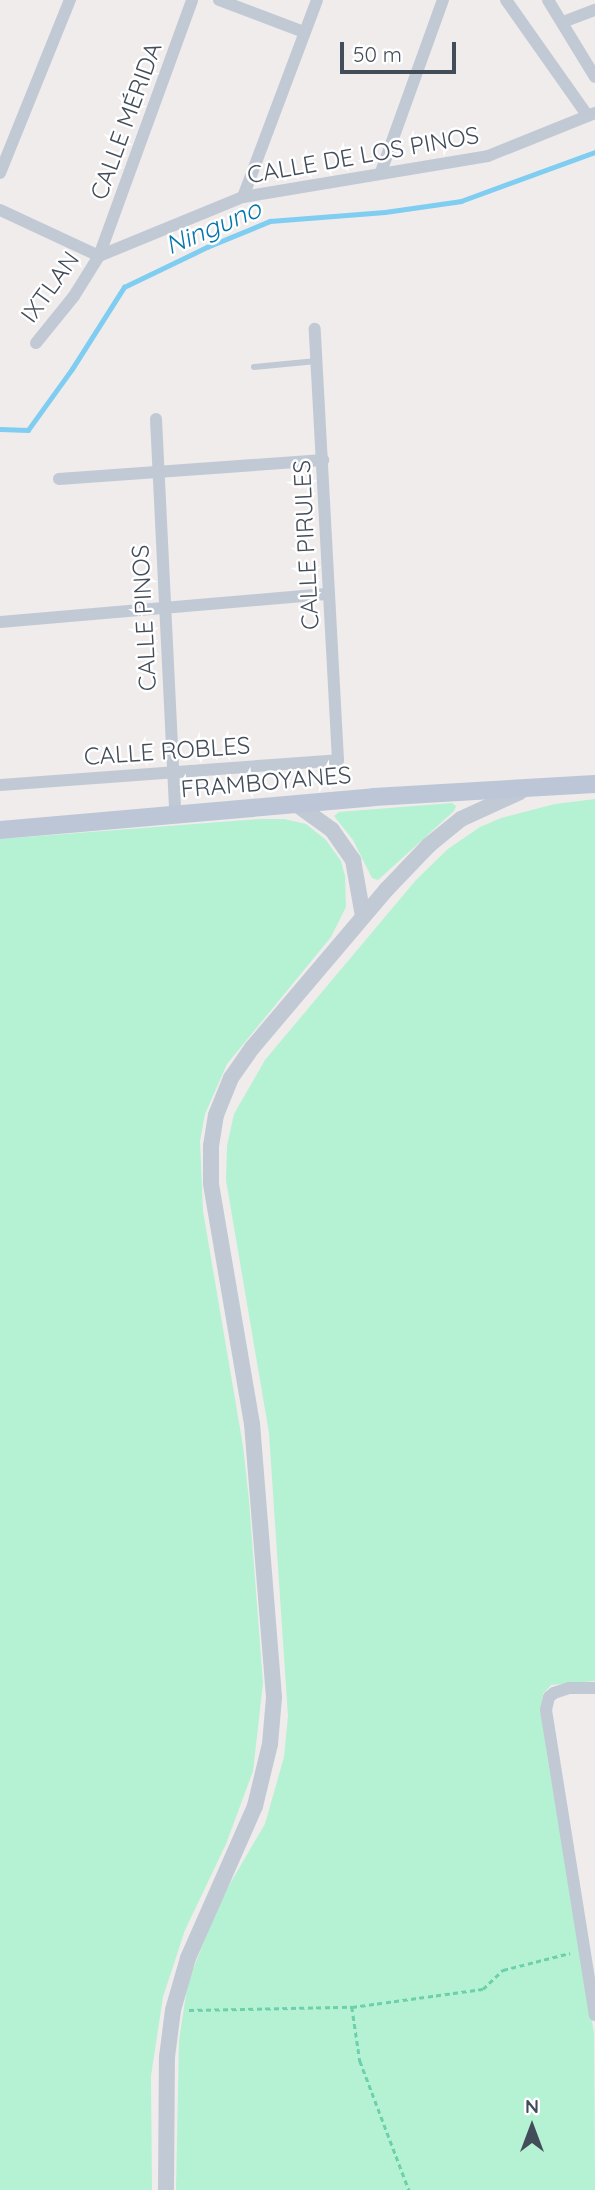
<!DOCTYPE html>
<meta charset="utf-8">
<style>
body{margin:0}
#map{position:relative;width:595px;height:2190px;overflow:hidden;background:#efeceb;font-family:Quicksand,sans-serif}
div>[style]{position:absolute}
.green>*{inset:0;background:#b5f1d3}
.stream>*{height:4.5px;margin:-2.25px;padding:0 2.25px;transform-origin:2.25px;border-radius:2.25px;background:#7fcdf1}
.path>*{height:2.5px;margin-top:-1.25px;transform-origin:0;background:repeating-linear-gradient(90deg,#6cd1aa 0 5px,transparent 0 8.5px)}
.service>*{height:6px;margin:-3px;padding:0 3px;transform-origin:3px;border-radius:3px;background:#c1c9d5}
.minor>*{height:12px;margin:-6px;padding:0 6px;transform-origin:6px;border-radius:6px;background:#c1c9d5}
.tertiary>*{height:16px;margin:-8px;padding:0 8px;transform-origin:8px;border-radius:8px;background:#c1c9d5}
.secondary>*{height:18px;margin:-9px;padding:0 9px;transform-origin:9px;border-radius:9px;background:#bdc6d7}
span{translate:-50% -50%;white-space:nowrap;text-align:center;line-height:1.15;-webkit-text-stroke:5px #fff;paint-order:stroke}
.street-label{font-size:24px;color:#434d5a}
.water-label{font-size:26px;color:#0377ae;font-style:italic}
.north{position:absolute;left:497px;top:2092px;width:70px;height:70px;-webkit-text-stroke:5px #fff;paint-order:stroke;rotate:0deg;font-size:19px;font-weight:700;line-height:28px;text-align:center;color:#434d5a}
.north::after{content:'';display:block;margin:auto;width:24px;height:32px;background:#434d5a;clip-path:polygon(50% 0,100% 100%,50% 72%,0 100%)}
.scale{position:absolute;left:340px;top:42px;width:116px;height:32px;box-sizing:border-box;border:4px solid #434d5a;border-top:0;padding-left:9px;font-size:21px;line-height:24px;white-space:nowrap;color:#434d5a;-webkit-text-stroke:5px #fff;paint-order:stroke}
</style>
<div id="map">
<div class="green">
<div style="clip-path:polygon(595px 799px,595px 1681px,551px 1685px,543px 1694px,542px 1703px,547px 1755px,594px 2033px,595px 2190px,176px 2190px,179px 2040px,188px 1982px,221px 1899px,265px 1824px,284px 1757px,288px 1716px,269px 1433px,226px 1180px,227px 1146px,234px 1114px,265px 1060px,416px 880px,448px 849px,480px 827px,501px 818px,555px 804px)"></div>
<div style="clip-path:polygon(452px 803px,456px 806px,454px 811px,378px 880px,372px 878px,353px 840px,334px 816px,339px 812px)"></div>
<div style="clip-path:polygon(260px 819px,284px 819px,306px 824px,326px 840px,341px 861px,345px 876px,346px 907px,331px 937px,227px 1064px,205px 1114px,200px 1141px,203px 1211px,243px 1446px,249px 1501px,263px 1683px,253px 1771px,226px 1844px,185px 1930px,163px 1997px,151px 2076px,152px 2190px,0 2190px,0 839px)"></div>
</div>
<div class="stream">
<div style="left:0;top:429px;width:28px;rotate:2deg"></div>
<div style="left:28px;top:430px;width:75px;rotate:-54.2deg"></div>
<div style="left:72px;top:369px;width:97px;rotate:-57.6deg"></div>
<div style="left:124px;top:287px;width:92px;rotate:-25.7deg"></div>
<div style="left:207px;top:247px;width:68px;rotate:-22.4deg"></div>
<div style="left:270px;top:221px;width:115px;rotate:-4.5deg"></div>
<div style="left:385px;top:212px;width:77px;rotate:-8.2deg"></div>
<div style="left:461px;top:201px;width:143px;rotate:-20.1deg"></div>
</div>
<div class="path">
<div style="left:352px;top:2007px;width:55px;rotate:81.6deg"></div>
<div style="left:360px;top:2061px;width:138px;rotate:69.2deg"></div>
<div style="left:189px;top:2010px;width:163px;rotate:-1.1deg"></div>
<div style="left:352px;top:2007px;width:132px;rotate:-7.8deg"></div>
<div style="left:483px;top:1989px;width:28px;rotate:-44deg"></div>
<div style="left:503px;top:1970px;width:69px;rotate:-14.2deg"></div>
</div>
<div class="service">
<div style="left:254px;top:367px;width:63px;rotate:-5.4deg"></div>
</div>
<div class="minor">
<div style="left:219px;top:0;width:91px;rotate:20.6deg"></div>
<div style="left:506px;top:0;width:141px;rotate:54.8deg"></div>
<div style="left:548px;top:0;width:90px;rotate:58.6deg"></div>
<div style="left:563px;top:22px;width:34px;rotate:-21deg"></div>
<div style="left:381px;top:172px;width:183px;rotate:-70.2deg"></div>
<div style="left:0;top:173px;width:187px;rotate:-68deg"></div>
<div style="left:243px;top:197px;width:210px;rotate:-69.4deg"></div>
<div style="left:0;top:210px;width:109px;rotate:24.9deg"></div>
<div style="left:99px;top:256px;width:156px;rotate:-22.3deg"></div>
<div style="left:243px;top:197px;width:248px;rotate:-9.5deg"></div>
<div style="left:488px;top:156px;width:115px;rotate:-21.9deg"></div>
<div style="left:36px;top:343px;width:60px;rotate:-51deg"></div>
<div style="left:74px;top:296px;width:47px;rotate:-58deg"></div>
<div style="left:99px;top:256px;width:272px;rotate:-70deg"></div>
<div style="left:156px;top:419px;width:395px;rotate:87.2deg"></div>
<div style="left:59px;top:479px;width:265px;rotate:-4.1deg"></div>
<div style="left:0;top:622px;width:330px;rotate:-4.9deg"></div>
<div style="left:0;top:785px;width:339px;rotate:-4.2deg"></div>
<div style="left:338px;top:760px;width:432px;rotate:-93.1deg"></div>
<div style="left:595px;top:1688px;width:26px;rotate:180deg"></div>
<div style="left:569px;top:1688px;width:16px;rotate:162deg"></div>
<div style="left:554px;top:1693px;width:6px;rotate:141deg"></div>
<div style="left:549px;top:1697px;width:13px;rotate:103deg"></div>
<div style="left:546px;top:1710px;width:309px;rotate:80.9deg"></div>
</div>
<div class="tertiary">
<div style="left:296px;top:804px;width:44px;rotate:35.8deg"></div>
<div style="left:332px;top:830px;width:37px;rotate:55deg"></div>
<div style="left:353px;top:860px;width:57px;rotate:79.9deg"></div>
<div style="left:166px;top:2190px;width:133px;rotate:-89.6deg"></div>
<div style="left:167px;top:2057px;width:47px;rotate:-82.7deg"></div>
<div style="left:173px;top:2010px;width:54px;rotate:-73.9deg"></div>
<div style="left:188px;top:1958px;width:166px;rotate:-66.2deg"></div>
<div style="left:255px;top:1806px;width:64px;rotate:-76.4deg"></div>
<div style="left:270px;top:1744px;width:47px;rotate:-85.1deg"></div>
<div style="left:274px;top:1697px;width:274px;rotate:-94.6deg"></div>
<div style="left:252px;top:1424px;width:244px;rotate:-99.7deg"></div>
<div style="left:211px;top:1183px;width:37px;rotate:-90deg"></div>
<div style="left:211px;top:1146px;width:31px;rotate:-81deg"></div>
<div style="left:216px;top:1115px;width:40px;rotate:-68deg"></div>
<div style="left:231px;top:1078px;width:37px;rotate:-55deg"></div>
<div style="left:252px;top:1048px;width:209px;rotate:-49.7deg"></div>
<div style="left:387px;top:889px;width:61px;rotate:-46.3deg"></div>
<div style="left:429px;top:845px;width:41px;rotate:-39.1deg"></div>
<div style="left:461px;top:819px;width:65px;rotate:-24.6deg"></div>
</div>
<div class="secondary">
<div style="left:0;top:830px;width:375px;rotate:-5deg"></div>
<div style="left:374px;top:797px;width:221px;rotate:-3.4deg"></div>
</div>
<div class="street-label">
<span style="left:126px;top:121px;rotate:-70deg">CALLE MÉRIDA</span>
<span style="left:363px;top:155px;rotate:-10deg">CALLE DE LOS PINOS</span>
<span style="left:50px;top:287px;rotate:-54deg">IXTLAN</span>
<span style="left:306px;top:545px;rotate:-93deg">CALLE PIRULES</span>
<span style="left:144px;top:618px;rotate:-93deg">CALLE PINOS</span>
<span style="left:167px;top:751px;rotate:-4deg">CALLE ROBLES</span>
<span style="left:266px;top:782px;rotate:-5deg">FRAMBOYANES</span>
</div>
<div class="water-label">
<span style="left:213px;top:227px;rotate:-23deg">Ninguno</span>
</div>
<div class="north">N</div>
<div class="scale">50 m</div>
</div>
